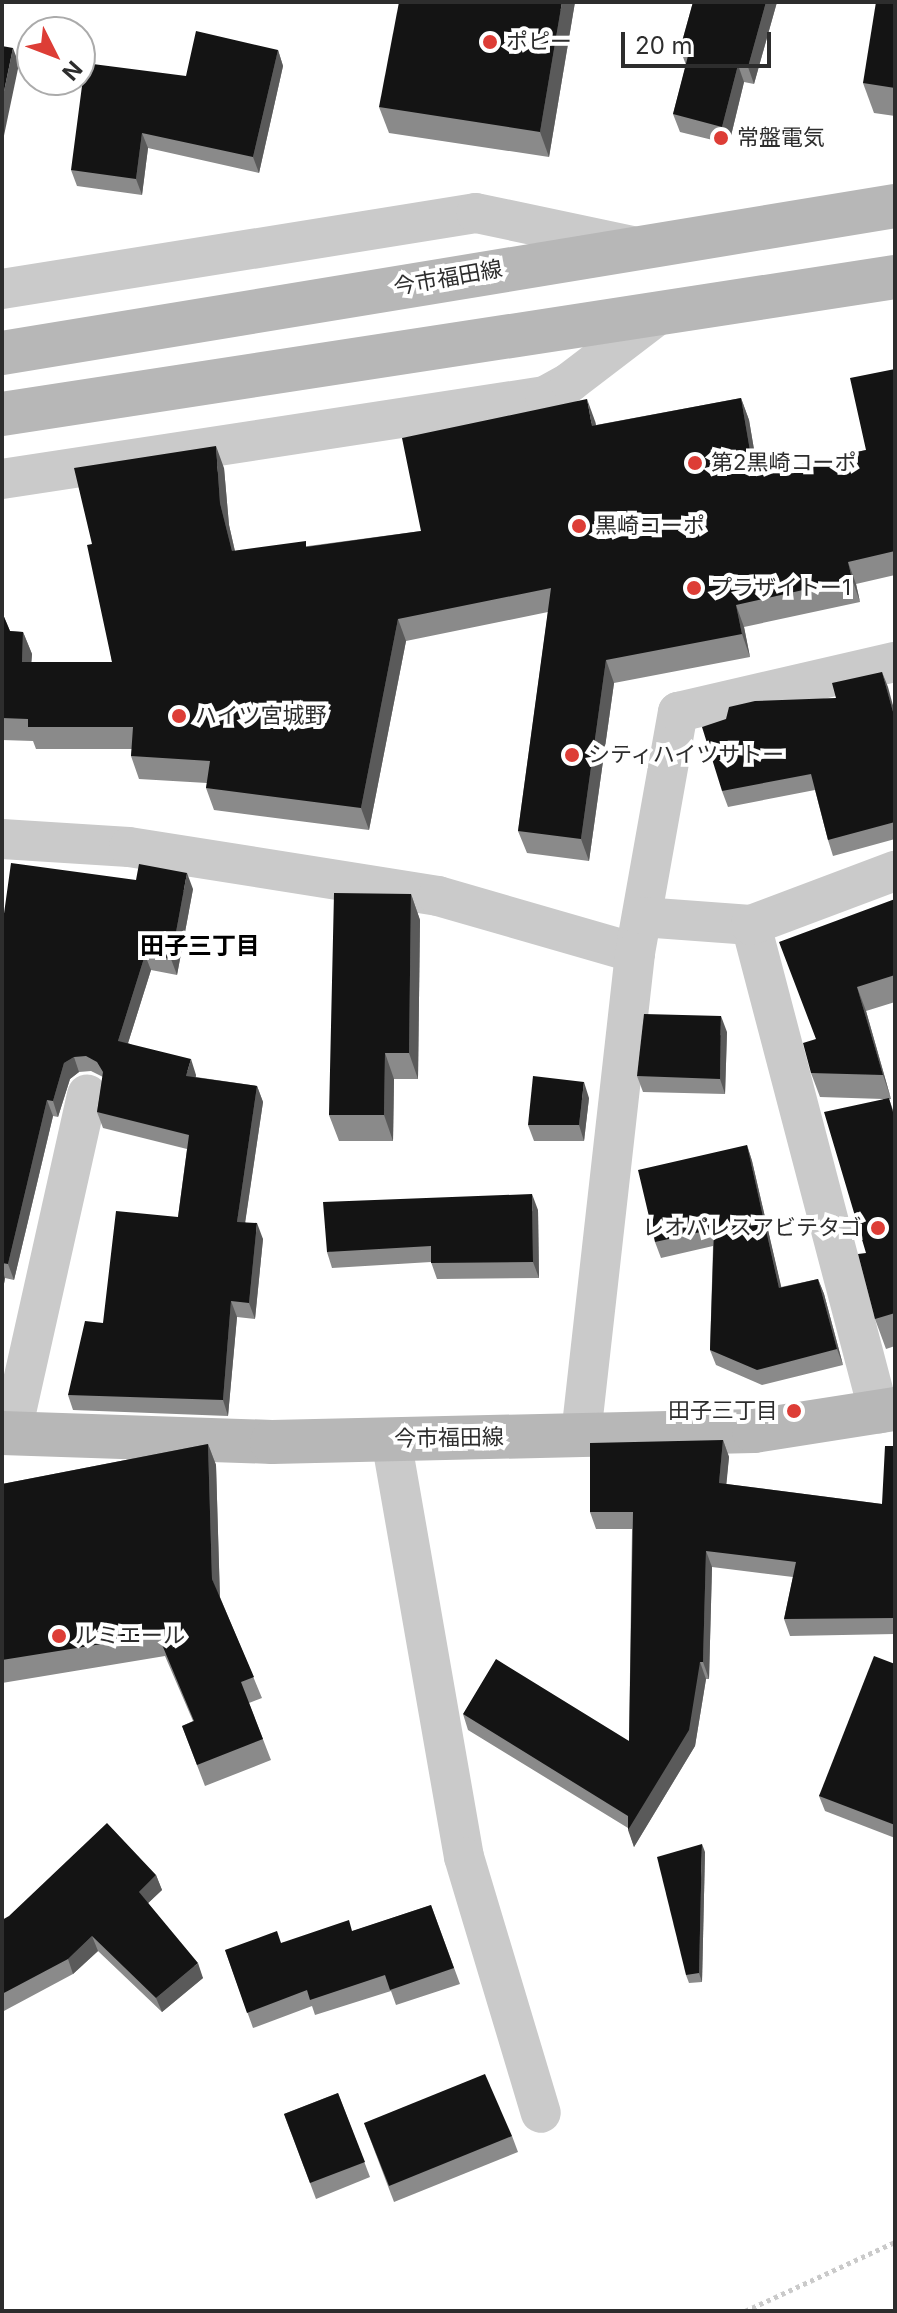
<!DOCTYPE html>
<meta charset="utf-8">
<style>
body{margin:0}
#map{position:relative;width:897px;height:2313px;overflow:hidden;background:#fff;font-family:Inter,"Noto Sans JP",sans-serif}
div>[style]{position:absolute}
.path>*{height:5px;margin-top:-2.5px;transform-origin:0;background:repeating-linear-gradient(90deg,#cacaca 0 4px,transparent 0 8px)}
.minor>*{height:40px;margin:-20px;padding:0 20px;transform-origin:20px;border-radius:20px;background:#cacaca}
.secondary>*{height:44px;margin:-22px;padding:0 22px;transform-origin:22px;border-radius:22px;background:#b7b7b7}
.wall>*{inset:0;background:#8a8a8a}
.shaded-wall>*{inset:0;background:#5a5a5a}
.building>*{inset:0;background:#141414}
.dots>*{width:22px;height:22px;translate:-50% -50%;box-sizing:border-box;border:4px solid #fff;border-radius:50%}
span{translate:-50% -50%;white-space:nowrap;text-align:center;line-height:1.15;-webkit-text-stroke:8px #fff;paint-order:stroke}
.poi-label{font-size:22px;color:#2d2d2d}
.left{translate:0 -50%;text-align:left}
.right{translate:-100% -50%;text-align:right}
.street-label{font-size:22px;color:#2d2d2d}
.neighbourhood-label{font-size:24px;color:#000;font-weight:700}
.frame{position:absolute;inset:0;border:4px solid #2d2d2d;pointer-events:none}
.north{position:absolute;left:16px;top:16px;width:80px;height:80px;box-sizing:border-box;background:#fff;border:2px solid #ababab;border-radius:50%;rotate:132deg;font-size:22px;font-weight:700;line-height:32px;text-align:center;color:#2d2d2d}
.north::after{content:'';display:block;margin:auto;width:28px;height:36px;background:#dd3d36;clip-path:polygon(50% 0,100% 100%,50% 72%,0 100%)}
.scale{position:absolute;left:621px;top:32px;width:150px;height:36px;box-sizing:border-box;border:4px solid #2d2d2d;border-top:0;padding-left:10px;font-size:24px;line-height:28px;white-space:nowrap;color:#2d2d2d;-webkit-text-stroke:6px #fff;paint-order:stroke}
</style>
<div id="map">
<div class="path">
<div style="left:745px;top:2311px;width:165px;rotate:-24.7deg"></div>
</div>
<div class="minor">
<div style="left:2px;top:289px;width:480px;rotate:-9.1deg"></div>
<div style="left:476px;top:213px;width:160px;rotate:11.9deg"></div>
<div style="left:2px;top:479px;width:549px;rotate:-8.69deg"></div>
<div style="left:545px;top:396px;width:29px;rotate:-29deg"></div>
<div style="left:570px;top:382px;width:116px;rotate:-37.3deg"></div>
<div style="left:2px;top:839px;width:127px;rotate:3.6deg"></div>
<div style="left:129px;top:847px;width:313px;rotate:9deg"></div>
<div style="left:438px;top:896px;width:205px;rotate:16.1deg"></div>
<div style="left:635px;top:953px;width:245px;rotate:-79.9deg"></div>
<div style="left:678px;top:712px;width:223px;rotate:-13deg"></div>
<div style="left:642px;top:917px;width:109px;rotate:4.2deg"></div>
<div style="left:751px;top:925px;width:505px;rotate:75.3deg"></div>
<div style="left:751px;top:925px;width:154px;rotate:-20.6deg"></div>
<div style="left:11px;top:1435px;width:349px;rotate:-77.4deg"></div>
<div style="left:581px;top:1435px;width:485px;rotate:-83.6deg"></div>
<div style="left:391px;top:1439px;width:424px;rotate:80.1deg"></div>
<div style="left:464px;top:1857px;width:267px;rotate:73.3deg"></div>
</div>
<div class="secondary">
<div style="left:2px;top:353px;width:905px;rotate:-9.35deg"></div>
<div style="left:2px;top:414px;width:903px;rotate:-8.72deg"></div>
<div style="left:2px;top:1433px;width:270px;rotate:1.9deg"></div>
<div style="left:272px;top:1442px;width:482px;rotate:-1.3deg"></div>
<div style="left:754px;top:1431px;width:143px;rotate:-8.9deg"></div>
</div>
<div class="wall">
<div style="clip-path:polygon(575px 2px,549px 157px,389px 133px,379px 107px)"></div>
<div style="clip-path:polygon(693px 2px,777px 2px,754px 84px,744px 82px,729px 144px,680px 132px,673px 114px,686px 65px,680px 49px)"></div>
<div style="clip-path:polygon(895px 2px,895px 116px,874px 113px,863px 83px)"></div>
<div style="clip-path:polygon(278px 50px,283px 66px,259px 173px,148px 148px,142px 195px,77px 186px,71px 170px,186px 76px)"></div>
<div style="clip-path:polygon(895px 369px,895px 575px,856px 584px,860px 602px,744px 627px,750px 657px,614px 683px,589px 861px,527px 853px,518px 831px,548px 612px,406px 641px,369px 830px,214px 810px,206px 788px,207px 783px,139px 779px,131px 756px,132px 749px,36px 749px,33px 741px,2px 740px,2px 612px,10px 631px,23px 632px,32px 654px,31px 662px,112px 662px,92px 544px,224px 468px,229px 525px,235px 551px,308px 546px,421px 531px,595px 421px,596px 425px,741px 398px,749px 420px,758px 473px,866px 450px)"></div>
<div style="clip-path:polygon(882px 672px,895px 713px,895px 839px,833px 856px,828px 840px,815px 790px,728px 807px,722px 791px,836px 698px)"></div>
<div style="clip-path:polygon(193px 889px,177px 975px,151px 970px,128px 1043px,196px 1075px,196px 1077px,257px 1086px,263px 1102px,245px 1222px,263px 1239px,255px 1319px,237px 1317px,228px 1416px,73px 1410px,68px 1395px,103px 1323px,178px 1217px,187px 1149px,103px 1128px,97px 1112px,103px 1077px,91px 1071px,79px 1072px,70px 1079px,58px 1117px,53px 1116px,14px 1280px,5px 1278px,2px 1295px,2px 928px)"></div>
<div style="clip-path:polygon(411px 894px,420px 920px,418px 1079px,394px 1079px,393px 1141px,339px 1141px,329px 1115px)"></div>
<div style="clip-path:polygon(895px 899px,895px 1002px,866px 1011px,891px 1099px,889px 1099px,895px 1115px,895px 1346px,886px 1349px,875px 1319px,866px 1253px,883px 1099px,820px 1097px,811px 1073px,816px 1040px)"></div>
<div style="clip-path:polygon(727px 1032px,725px 1094px,643px 1092px,637px 1076px)"></div>
<div style="clip-path:polygon(589px 1098px,584px 1141px,534px 1141px,528px 1125px)"></div>
<div style="clip-path:polygon(747px 1145px,752px 1161px,781px 1287px,818px 1279px,824px 1294px,843px 1365px,762px 1385px,716px 1365px,710px 1350px,713px 1246px,661px 1258px,655px 1242px)"></div>
<div style="clip-path:polygon(538px 1210px,539px 1278px,437px 1279px,431px 1262px,332px 1268px,327px 1252px)"></div>
<div style="clip-path:polygon(723px 1440px,729px 1457px,726px 1484px,882px 1504px,895px 1446px,895px 1634px,790px 1636px,784px 1619px,793px 1577px,712px 1567px,709px 1679px,706px 1679px,695px 1746px,634px 1847px,628px 1828px,468px 1730px,463px 1714px,629px 1741px,632px 1529px,596px 1529px,590px 1512px)"></div>
<div style="clip-path:polygon(208px 1444px,216px 1465px,220px 1597px,262px 1698px,249px 1703px,271px 1760px,205px 1786px,182px 1726px,193px 1721px,165px 1656px,2px 1683px,2px 1484px)"></div>
<div style="clip-path:polygon(895px 1664px,895px 1838px,825px 1811px,819px 1796px)"></div>
<div style="clip-path:polygon(705px 1852px,702px 1982px,689px 1983px,686px 1975px)"></div>
<div style="clip-path:polygon(156px 1875px,162px 1890px,148px 1903px,203px 1978px,162px 2012px,98px 1951px,73px 1974px,2px 2012px,2px 1920px)"></div>
<div style="clip-path:polygon(431px 1905px,460px 1984px,396px 2005px,391px 1991px,315px 2015px,312px 2006px,253px 2028px,225px 1950px,281px 1943px,353px 1931px)"></div>
<div style="clip-path:polygon(338px 2093px,370px 2177px,316px 2199px,284px 2114px)"></div>
<div style="clip-path:polygon(364px 2123px,512px 2136px,518px 2152px,394px 2202px)"></div>
</div>
<div class="shaded-wall">
<div style="clip-path:polygon(562px 2px,575px 2px,549px 157px,540px 132px)"></div>
<div style="clip-path:polygon(766px 2px,777px 2px,754px 84px,748px 67px)"></div>
<div style="clip-path:polygon(13px 48px,19px 64px,2px 145px,2px 101px)"></div>
<div style="clip-path:polygon(278px 50px,283px 66px,259px 173px,253px 157px)"></div>
<div style="clip-path:polygon(738px 65px,744px 82px,729px 144px,722px 127px)"></div>
<div style="clip-path:polygon(142px 133px,148px 148px,142px 195px,136px 179px)"></div>
<div style="clip-path:polygon(741px 398px,749px 420px,762px 497px,754px 474px)"></div>
<div style="clip-path:polygon(587px 399px,595px 421px,601px 448px,592px 426px)"></div>
<div style="clip-path:polygon(216px 446px,224px 468px,229px 525px,240px 574px,232px 551px,220px 503px)"></div>
<div style="clip-path:polygon(848px 562px,856px 584px,860px 602px,852px 579px)"></div>
<div style="clip-path:polygon(736px 605px,744px 627px,750px 657px,742px 634px)"></div>
<div style="clip-path:polygon(398px 619px,406px 641px,369px 830px,361px 808px)"></div>
<div style="clip-path:polygon(23px 632px,32px 654px,30px 684px,22px 662px)"></div>
<div style="clip-path:polygon(606px 660px,614px 683px,589px 861px,581px 839px)"></div>
<div style="clip-path:polygon(882px 672px,888px 687px,895px 713px,895px 719px)"></div>
<div style="clip-path:polygon(187px 873px,193px 889px,177px 975px,171px 959px)"></div>
<div style="clip-path:polygon(411px 894px,420px 920px,418px 1079px,409px 1053px)"></div>
<div style="clip-path:polygon(145px 955px,151px 970px,124px 1056px,118px 1041px)"></div>
<div style="clip-path:polygon(857px 987px,866px 1011px,891px 1099px,883px 1075px)"></div>
<div style="clip-path:polygon(721px 1016px,727px 1032px,725px 1094px,720px 1079px)"></div>
<div style="clip-path:polygon(385px 1053px,394px 1079px,393px 1141px,384px 1115px)"></div>
<div style="clip-path:polygon(74px 1057px,79px 1072px,70px 1079px,58px 1117px,53px 1101px,64px 1063px)"></div>
<div style="clip-path:polygon(191px 1059px,196px 1075px,192px 1092px,186px 1076px)"></div>
<div style="clip-path:polygon(584px 1082px,589px 1098px,584px 1141px,579px 1125px)"></div>
<div style="clip-path:polygon(257px 1086px,263px 1102px,243px 1237px,237px 1222px)"></div>
<div style="clip-path:polygon(47px 1100px,53px 1116px,14px 1280px,8px 1264px)"></div>
<div style="clip-path:polygon(747px 1145px,752px 1161px,785px 1303px,779px 1288px)"></div>
<div style="clip-path:polygon(532px 1194px,538px 1210px,539px 1278px,533px 1262px)"></div>
<div style="clip-path:polygon(257px 1223px,263px 1239px,255px 1319px,249px 1303px)"></div>
<div style="clip-path:polygon(2px 1269px,5px 1278px,2px 1295px)"></div>
<div style="clip-path:polygon(818px 1279px,824px 1294px,843px 1365px,837px 1349px)"></div>
<div style="clip-path:polygon(231px 1301px,237px 1317px,228px 1416px,223px 1400px)"></div>
<div style="clip-path:polygon(723px 1440px,729px 1457px,725px 1499px,719px 1483px)"></div>
<div style="clip-path:polygon(208px 1444px,216px 1465px,220px 1601px,212px 1579px)"></div>
<div style="clip-path:polygon(706px 1551px,712px 1567px,709px 1679px,703px 1662px)"></div>
<div style="clip-path:polygon(700px 1662px,706px 1679px,695px 1746px,634px 1847px,628px 1830px)"></div>
<div style="clip-path:polygon(702px 1844px,705px 1852px,702px 1982px,699px 1973px)"></div>
<div style="clip-path:polygon(156px 1875px,162px 1890px,144px 1907px,139px 1892px)"></div>
<div style="clip-path:polygon(92px 1936px,98px 1951px,73px 1974px,68px 1959px)"></div>
<div style="clip-path:polygon(198px 1963px,203px 1978px,162px 2012px,156px 1998px)"></div>
</div>
<div class="building">
<div style="clip-path:polygon(399px 2px,562px 2px,540px 132px,379px 107px)"></div>
<div style="clip-path:polygon(693px 2px,766px 2px,748px 67px,738px 65px,722px 127px,673px 114px,689px 52px,680px 49px)"></div>
<div style="clip-path:polygon(876px 2px,895px 2px,895px 88px,863px 83px)"></div>
<div style="clip-path:polygon(196px 31px,278px 50px,253px 157px,142px 133px,136px 179px,71px 170px,85px 63px,186px 76px)"></div>
<div style="clip-path:polygon(2px 46px,13px 48px,2px 101px)"></div>
<div style="clip-path:polygon(895px 369px,895px 551px,848px 562px,852px 579px,736px 605px,742px 634px,606px 660px,581px 839px,518px 831px,551px 588px,398px 619px,361px 808px,206px 788px,210px 761px,131px 756px,133px 727px,28px 727px,28px 719px,2px 718px,2px 612px,10px 631px,23px 632px,22px 662px,112px 662px,87px 545px,92px 544px,74px 468px,216px 446px,220px 503px,232px 551px,306px 541px,306px 547px,421px 531px,402px 438px,587px 399px,592px 426px,741px 398px,754px 474px,866px 450px,850px 378px)"></div>
<div style="clip-path:polygon(882px 672px,895px 719px,895px 822px,828px 840px,811px 774px,722px 791px,702px 727px,726px 719px,729px 707px,755px 701px,836px 698px,832px 683px)"></div>
<div style="clip-path:polygon(11px 863px,136px 880px,139px 864px,187px 873px,171px 959px,145px 955px,118px 1041px,191px 1059px,186px 1076px,257px 1086px,237px 1222px,257px 1223px,249px 1303px,231px 1301px,223px 1400px,68px 1395px,85px 1321px,103px 1323px,116px 1211px,178px 1217px,189px 1135px,97px 1112px,103px 1072px,97px 1062px,86px 1056px,74px 1057px,64px 1063px,53px 1101px,47px 1100px,8px 1264px,2px 1263px,2px 928px)"></div>
<div style="clip-path:polygon(334px 893px,411px 894px,409px 1053px,385px 1053px,384px 1115px,329px 1115px)"></div>
<div style="clip-path:polygon(895px 899px,895px 975px,857px 987px,883px 1075px,811px 1073px,803px 1043px,816px 1039px,779px 942px)"></div>
<div style="clip-path:polygon(644px 1014px,721px 1016px,720px 1079px,637px 1076px)"></div>
<div style="clip-path:polygon(533px 1076px,584px 1082px,579px 1125px,528px 1125px)"></div>
<div style="clip-path:polygon(889px 1098px,895px 1119px,895px 1313px,875px 1319px,858px 1254px,866px 1253px,824px 1112px)"></div>
<div style="clip-path:polygon(747px 1145px,779px 1288px,818px 1279px,837px 1349px,757px 1370px,710px 1350px,714px 1229px,655px 1242px,638px 1170px)"></div>
<div style="clip-path:polygon(532px 1194px,533px 1262px,431px 1263px,431px 1246px,327px 1252px,323px 1202px)"></div>
<div style="clip-path:polygon(723px 1440px,719px 1483px,882px 1504px,885px 1446px,895px 1446px,895px 1618px,784px 1619px,796px 1562px,706px 1551px,703px 1662px,700px 1662px,689px 1730px,628px 1830px,628px 1816px,463px 1714px,496px 1659px,629px 1741px,633px 1512px,590px 1512px,590px 1443px)"></div>
<div style="clip-path:polygon(208px 1444px,212px 1579px,254px 1677px,241px 1682px,263px 1739px,197px 1765px,182px 1726px,194px 1721px,158px 1635px,2px 1660px,2px 1484px)"></div>
<div style="clip-path:polygon(874px 1656px,895px 1664px,895px 1825px,819px 1796px)"></div>
<div style="clip-path:polygon(107px 1823px,156px 1875px,139px 1892px,198px 1963px,156px 1998px,92px 1936px,68px 1959px,2px 1994px,2px 1920px,9px 1916px)"></div>
<div style="clip-path:polygon(702px 1844px,699px 1973px,686px 1975px,657px 1857px)"></div>
<div style="clip-path:polygon(431px 1905px,454px 1968px,390px 1990px,385px 1975px,310px 2000px,307px 1990px,247px 2013px,225px 1950px,277px 1931px,281px 1943px,349px 1920px,352px 1931px)"></div>
<div style="clip-path:polygon(485px 2074px,512px 2136px,389px 2186px,364px 2123px)"></div>
<div style="clip-path:polygon(338px 2093px,365px 2162px,310px 2183px,284px 2114px)"></div>
</div>
<div class="dots">
<div style="left:490px;top:42px;background:#dd3d36"></div>
<div style="left:721px;top:138px;background:#dd3d36"></div>
<div style="left:695px;top:463px;background:#dd3d36"></div>
<div style="left:579px;top:526px;background:#dd3d36"></div>
<div style="left:694px;top:588px;background:#dd3d36"></div>
<div style="left:179px;top:716px;background:#dd3d36"></div>
<div style="left:572px;top:755px;background:#dd3d36"></div>
<div style="left:878px;top:1228px;background:#dd3d36"></div>
<div style="left:794px;top:1411px;background:#dd3d36"></div>
<div style="left:59px;top:1636px;background:#dd3d36"></div>
</div>
<div class="poi-label">
<span class="left" style="left:506px;top:42px">ポピー</span>
<span class="left" style="left:737px;top:138px">常盤電気</span>
<span class="left" style="left:711px;top:463px">第2黒崎コーポ</span>
<span class="left" style="left:595px;top:526px">黒崎コーポ</span>
<span class="left" style="left:710px;top:588px">プラザイトー1</span>
<span class="left" style="left:195px;top:716px">ハイツ宮城野</span>
<span class="left" style="left:588px;top:755px">シティハイツサトー</span>
<span class="right" style="left:862px;top:1228px">レオパレスアビテタゴ</span>
<span class="right" style="left:778px;top:1411px">田子三丁目</span>
<span class="left" style="left:75px;top:1636px">ルミエール</span>
</div>
<div class="street-label">
<span style="left:448px;top:278px;rotate:-10deg">今市福田線</span>
<span style="left:449px;top:1438px;rotate:-1deg">今市福田線</span>
</div>
<div class="neighbourhood-label">
<span style="left:200px;top:946px">田子三丁目</span>
</div>
<div class="frame"></div>
<div class="north">N</div>
<div class="scale">20 m</div>
</div>
